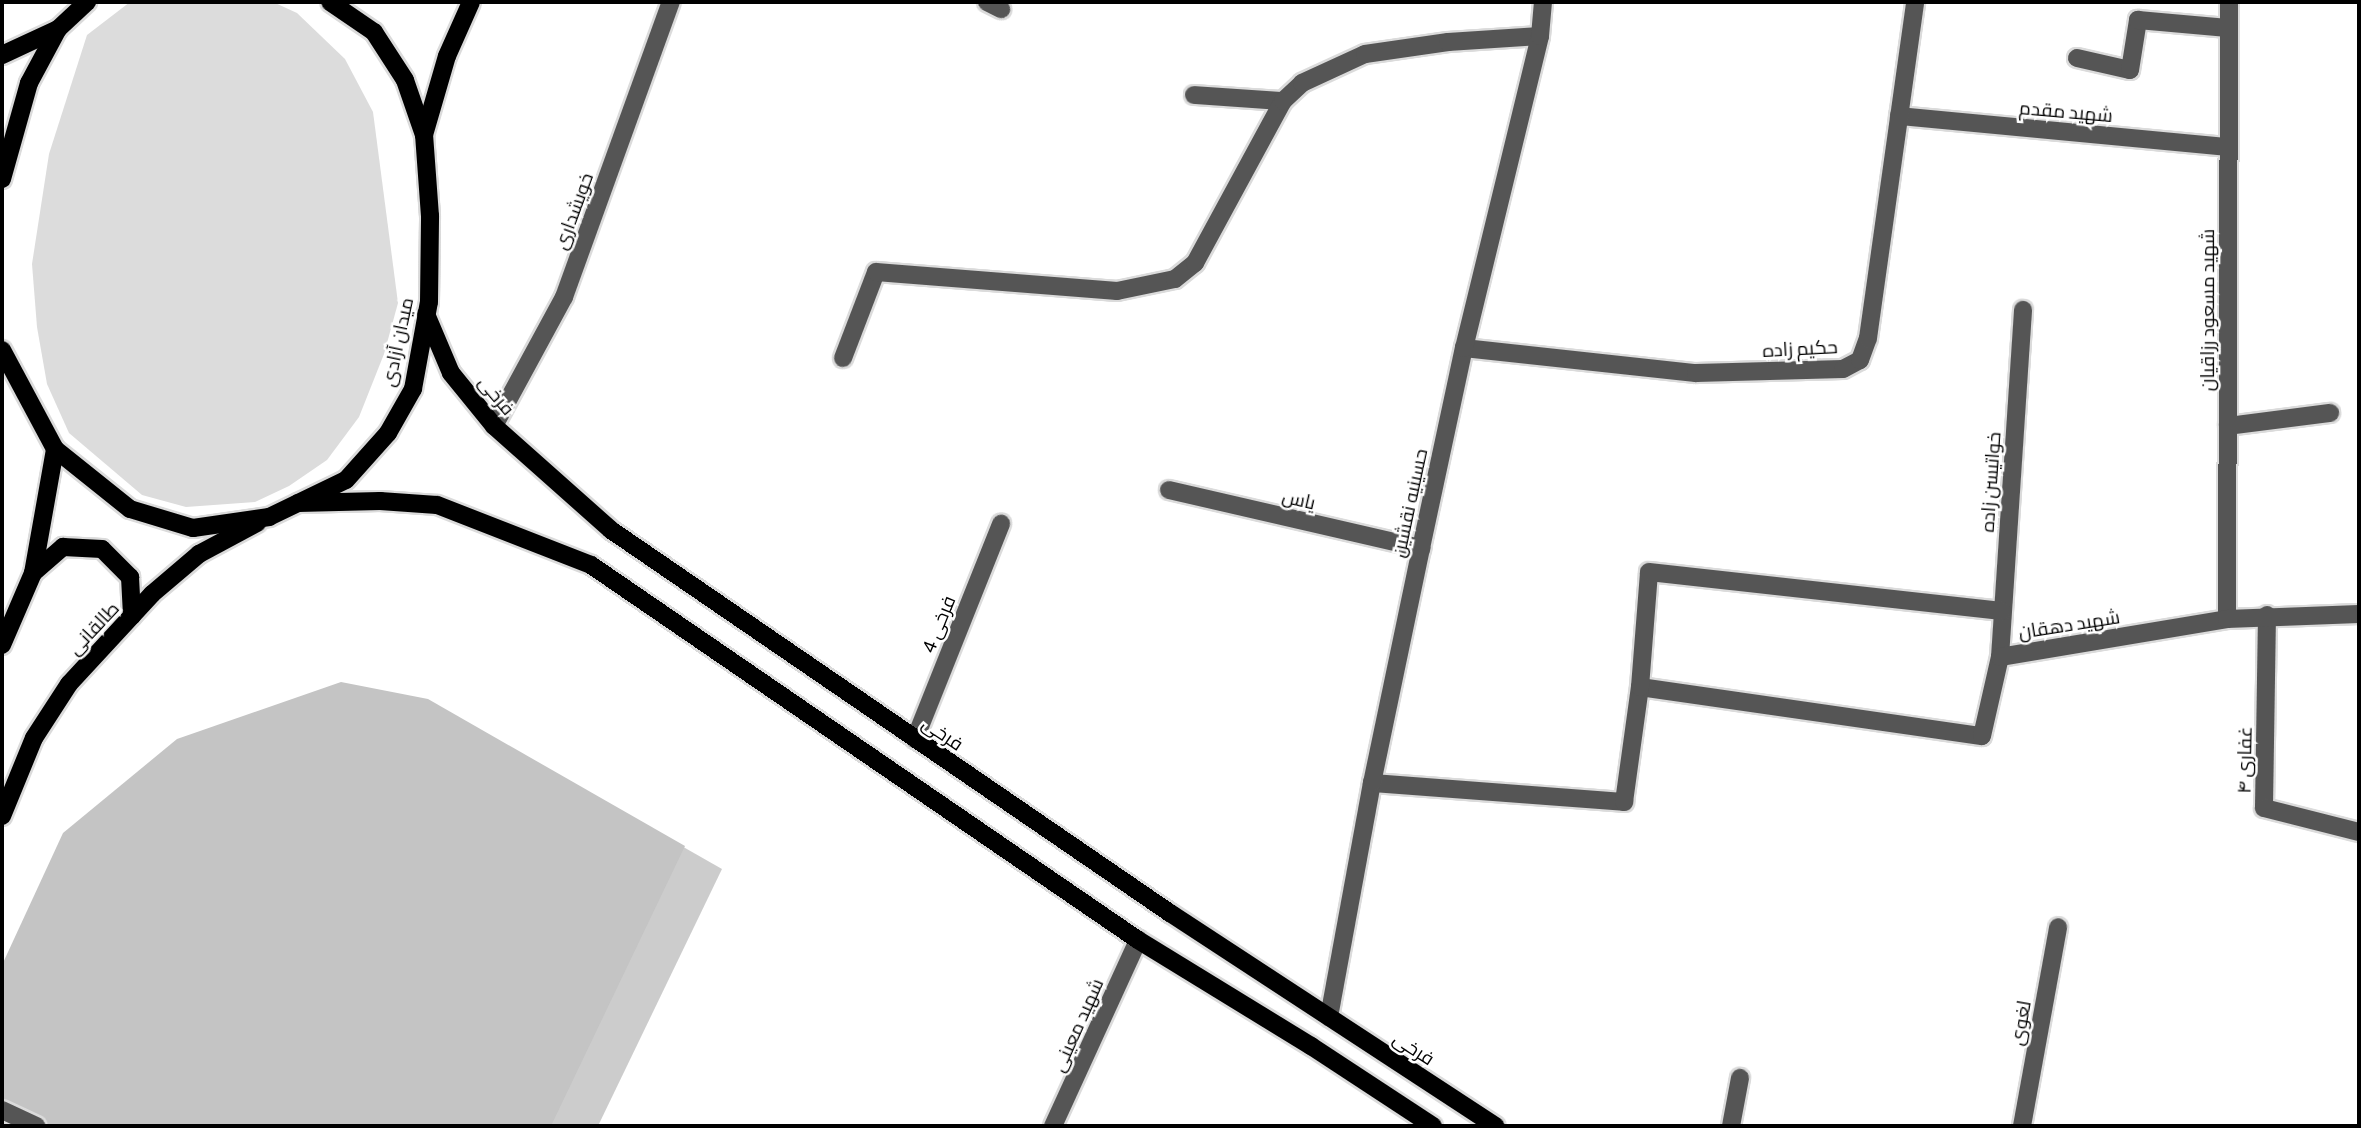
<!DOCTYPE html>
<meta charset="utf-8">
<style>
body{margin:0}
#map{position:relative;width:2361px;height:1128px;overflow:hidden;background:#fff;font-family:Commissioner,Cairo,sans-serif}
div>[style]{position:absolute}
.green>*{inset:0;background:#dcdcdc}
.shadow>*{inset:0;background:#0003}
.building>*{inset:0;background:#c4c4c4}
.roads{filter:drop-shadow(2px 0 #dbdbdb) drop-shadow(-2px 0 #dbdbdb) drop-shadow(0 2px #dbdbdb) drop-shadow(0 -2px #dbdbdb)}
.minor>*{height:18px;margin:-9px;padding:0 9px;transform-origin:9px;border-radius:9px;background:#555}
.major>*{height:18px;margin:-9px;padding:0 9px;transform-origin:9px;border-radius:9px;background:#000}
span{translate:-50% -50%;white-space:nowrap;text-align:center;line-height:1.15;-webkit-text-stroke:5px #fff;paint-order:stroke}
.street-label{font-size:19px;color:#000}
.frame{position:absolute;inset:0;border:4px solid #000;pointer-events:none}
</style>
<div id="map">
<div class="green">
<div style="clip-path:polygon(130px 2px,273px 2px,297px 13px,345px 59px,373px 112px,398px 303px,384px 354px,359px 417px,327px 460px,289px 486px,255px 502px,186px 507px,142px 495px,69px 433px,47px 384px,37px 327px,32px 264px,49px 154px,87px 35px)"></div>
</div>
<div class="shadow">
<div style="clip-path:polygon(427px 701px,722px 869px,598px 1126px,2px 1126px,2px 969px,65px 835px)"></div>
</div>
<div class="building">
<div style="clip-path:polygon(341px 682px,428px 699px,685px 846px,551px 1126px,2px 1126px,2px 965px,63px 833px,177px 739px)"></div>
</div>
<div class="roads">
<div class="minor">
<div style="left:987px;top:2px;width:16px;rotate:27deg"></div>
<div style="left:2077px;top:58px;width:54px;rotate:12.8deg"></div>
<div style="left:2130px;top:70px;width:51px;rotate:-80.9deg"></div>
<div style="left:2138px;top:20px;width:90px;rotate:5.1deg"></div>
<div style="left:1194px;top:95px;width:89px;rotate:3.9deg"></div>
<div style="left:1899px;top:116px;width:330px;rotate:5.4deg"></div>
<div style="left:1464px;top:348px;width:233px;rotate:6.2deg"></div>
<div style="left:1696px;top:373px;width:147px;rotate:-1.6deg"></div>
<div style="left:1843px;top:369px;width:19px;rotate:-28deg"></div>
<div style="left:1860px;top:360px;width:23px;rotate:-70deg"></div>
<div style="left:1868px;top:338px;width:339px;rotate:-82deg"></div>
<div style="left:843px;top:358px;width:92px;rotate:-69deg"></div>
<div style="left:876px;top:272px;width:242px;rotate:4.5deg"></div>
<div style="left:1117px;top:291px;width:59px;rotate:-11.7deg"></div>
<div style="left:1175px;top:279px;width:26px;rotate:-39deg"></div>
<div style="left:1195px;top:263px;width:184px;rotate:-61.5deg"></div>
<div style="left:1283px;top:101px;width:26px;rotate:-43deg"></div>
<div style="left:1302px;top:83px;width:69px;rotate:-24.7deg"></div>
<div style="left:1365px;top:54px;width:84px;rotate:-8.2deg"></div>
<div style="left:1448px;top:42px;width:92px;rotate:-3.7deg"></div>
<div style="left:494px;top:426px;width:147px;rotate:-61.5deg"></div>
<div style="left:564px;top:297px;width:314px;rotate:-70.1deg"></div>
<div style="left:2228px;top:426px;width:103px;rotate:-7.3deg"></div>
<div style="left:1169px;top:490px;width:259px;rotate:13deg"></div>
<div style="left:2267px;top:615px;width:193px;rotate:90.9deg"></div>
<div style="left:2264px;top:808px;width:98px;rotate:14.2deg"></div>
<div style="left:2227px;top:619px;width:617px;rotate:-89.81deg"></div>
<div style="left:2000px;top:657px;width:348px;rotate:-86.2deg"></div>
<div style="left:1640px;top:687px;width:345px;rotate:8.2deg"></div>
<div style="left:1982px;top:736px;width:81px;rotate:-77.2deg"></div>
<div style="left:2000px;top:657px;width:230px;rotate:-9.5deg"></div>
<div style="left:2227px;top:619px;width:132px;rotate:-2.2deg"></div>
<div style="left:915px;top:739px;width:232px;rotate:-68.2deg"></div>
<div style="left:1372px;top:783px;width:253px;rotate:4.3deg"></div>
<div style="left:1624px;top:802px;width:116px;rotate:-82.1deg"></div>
<div style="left:1640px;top:687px;width:115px;rotate:-85.5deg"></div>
<div style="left:1649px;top:572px;width:355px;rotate:6.3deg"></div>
<div style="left:1329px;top:1017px;width:238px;rotate:-79.6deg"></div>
<div style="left:1372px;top:783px;width:240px;rotate:-78.2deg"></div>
<div style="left:1421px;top:548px;width:205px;rotate:-77.9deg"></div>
<div style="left:1464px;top:348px;width:321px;rotate:-76.3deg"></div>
<div style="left:1540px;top:36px;width:34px;rotate:-85deg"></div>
<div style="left:2px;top:1110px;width:38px;rotate:25deg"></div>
<div style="left:1053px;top:1126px;width:205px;rotate:-65.4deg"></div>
<div style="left:1731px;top:1126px;width:49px;rotate:-79.4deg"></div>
<div style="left:2022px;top:1126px;width:202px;rotate:-79.7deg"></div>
</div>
<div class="major">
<div style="left:2px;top:55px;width:62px;rotate:-24.9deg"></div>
<div style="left:424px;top:135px;width:82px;rotate:-73.8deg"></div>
<div style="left:447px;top:56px;width:59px;rotate:-66deg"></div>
<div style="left:2px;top:179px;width:100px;rotate:-74.3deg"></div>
<div style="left:29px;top:83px;width:61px;rotate:-61.8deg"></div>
<div style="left:58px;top:29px;width:40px;rotate:-43deg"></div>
<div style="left:426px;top:314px;width:64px;rotate:67deg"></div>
<div style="left:451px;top:373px;width:68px;rotate:50.9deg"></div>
<div style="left:494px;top:426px;width:157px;rotate:41.6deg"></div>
<div style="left:611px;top:530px;width:678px;rotate:34.42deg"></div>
<div style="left:1170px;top:913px;width:389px;rotate:33.2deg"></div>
<div style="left:2px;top:350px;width:112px;rotate:61.8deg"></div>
<div style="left:55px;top:449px;width:96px;rotate:38.7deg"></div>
<div style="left:130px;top:509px;width:66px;rotate:16.8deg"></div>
<div style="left:193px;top:528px;width:77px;rotate:-8.2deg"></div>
<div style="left:269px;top:517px;width:85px;rotate:-25.7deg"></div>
<div style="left:346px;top:480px;width:63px;rotate:-48.2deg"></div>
<div style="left:388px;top:433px;width:51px;rotate:-60.4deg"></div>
<div style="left:413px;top:389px;width:88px;rotate:-79.6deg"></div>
<div style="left:429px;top:302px;width:86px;rotate:-89.3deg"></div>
<div style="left:430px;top:216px;width:81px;rotate:-94.2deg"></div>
<div style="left:424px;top:135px;width:58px;rotate:-109.1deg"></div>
<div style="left:405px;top:80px;width:57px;rotate:-122.9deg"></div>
<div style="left:374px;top:32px;width:53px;rotate:-145.7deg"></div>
<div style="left:298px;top:503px;width:82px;rotate:-1.4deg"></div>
<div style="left:380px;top:501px;width:57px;rotate:4deg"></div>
<div style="left:437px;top:505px;width:165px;rotate:21.3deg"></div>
<div style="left:591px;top:565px;width:663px;rotate:34.43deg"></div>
<div style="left:1138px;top:940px;width:203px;rotate:31.5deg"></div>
<div style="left:1311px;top:1046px;width:146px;rotate:33.3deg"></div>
<div style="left:33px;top:573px;width:40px;rotate:-41deg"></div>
<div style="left:63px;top:547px;width:39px;rotate:3deg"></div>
<div style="left:102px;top:549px;width:40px;rotate:45deg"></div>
<div style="left:130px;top:577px;width:39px;rotate:87deg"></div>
<div style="left:2px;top:645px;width:78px;rotate:-66.7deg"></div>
<div style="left:33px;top:573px;width:126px;rotate:-79.9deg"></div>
<div style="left:2px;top:816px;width:84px;rotate:-67.7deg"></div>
<div style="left:34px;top:738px;width:64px;rotate:-57.1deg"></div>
<div style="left:69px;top:684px;width:122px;rotate:-47.3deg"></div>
<div style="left:152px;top:594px;width:62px;rotate:-40.4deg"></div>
<div style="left:199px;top:554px;width:66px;rotate:-28.1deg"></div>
</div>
</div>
<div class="street-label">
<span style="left:2066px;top:111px;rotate:5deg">شهید مقدم</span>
<span style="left:573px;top:211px;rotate:-70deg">خویشداری</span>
<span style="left:2207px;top:310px;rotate:-90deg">شهید مسعود رزاقیان</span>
<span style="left:397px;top:342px;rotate:-78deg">میدان آزادی</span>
<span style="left:1800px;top:348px;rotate:-3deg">حکیم زاده</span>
<span style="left:497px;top:395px;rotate:50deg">فرخی</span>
<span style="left:1990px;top:482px;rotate:-86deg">خواتیسن زاده</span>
<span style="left:1299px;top:499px;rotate:13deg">یاس</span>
<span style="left:1409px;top:503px;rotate:-78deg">حسینیه نقشین</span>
<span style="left:938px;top:624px;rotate:-68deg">فرخی 4</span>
<span style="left:2069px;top:624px;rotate:-9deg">شهید دهقان</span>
<span style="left:93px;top:628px;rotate:-47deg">طالقانی</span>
<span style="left:943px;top:733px;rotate:34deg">فرخی</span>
<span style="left:2244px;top:760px;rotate:-89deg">غفاری ۴</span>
<span style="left:2020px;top:1023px;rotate:-80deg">لغوی</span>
<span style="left:1077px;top:1025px;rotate:-66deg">شهید معینی</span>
<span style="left:1414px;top:1048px;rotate:33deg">فرخی</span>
</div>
<div class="frame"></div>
</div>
